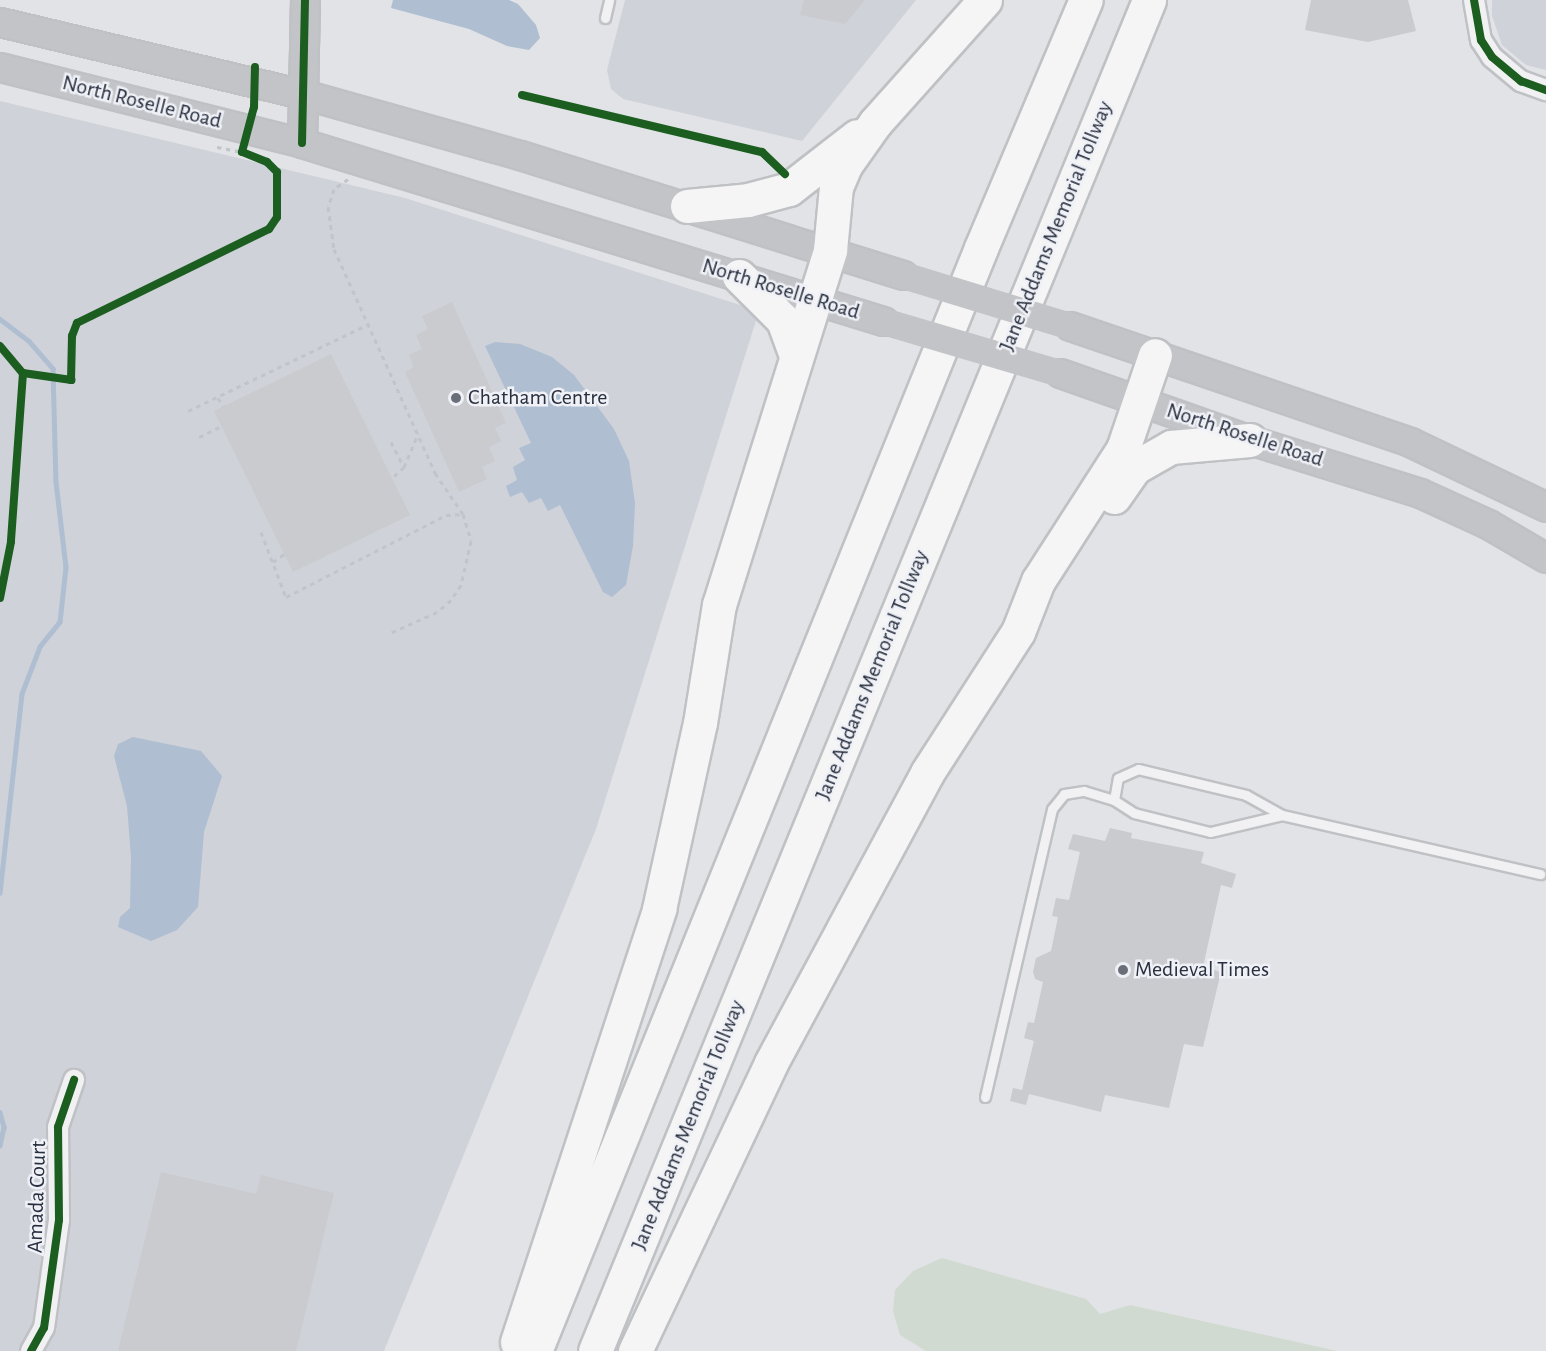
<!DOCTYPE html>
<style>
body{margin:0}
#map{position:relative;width:1546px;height:1351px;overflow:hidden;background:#e1e3e6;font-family:"Alegreya Sans",sans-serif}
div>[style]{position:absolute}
.built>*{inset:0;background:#cfd2d9}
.green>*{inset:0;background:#d1dad1}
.water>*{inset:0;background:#afbed1}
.stream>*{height:4.5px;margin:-2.25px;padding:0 2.25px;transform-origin:2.25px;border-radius:2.25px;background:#afbed1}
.building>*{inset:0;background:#c9cbce}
.path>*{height:3px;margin-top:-1.5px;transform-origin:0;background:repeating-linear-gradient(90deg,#c3c4ca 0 4.5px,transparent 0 9px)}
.roads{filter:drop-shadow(2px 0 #bfc1c4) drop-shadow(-2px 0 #bfc1c4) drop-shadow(0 2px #bfc1c4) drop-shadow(0 -2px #bfc1c4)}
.lane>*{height:9px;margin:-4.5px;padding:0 4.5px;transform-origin:4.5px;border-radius:4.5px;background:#f1f1f3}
.street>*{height:20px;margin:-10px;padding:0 10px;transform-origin:10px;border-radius:10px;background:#f1f1f3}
.secondary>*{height:27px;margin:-13.5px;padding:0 13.5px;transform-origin:13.5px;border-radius:13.5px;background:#c2c4c8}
.highway>*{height:33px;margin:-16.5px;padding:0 16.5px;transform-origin:16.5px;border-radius:16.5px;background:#f5f5f6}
.secondary-bridge>*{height:27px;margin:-13.5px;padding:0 13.5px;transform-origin:13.5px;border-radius:13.5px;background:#c2c4c8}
.cycleway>*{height:8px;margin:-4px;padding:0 4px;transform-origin:4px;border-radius:4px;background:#1b5e20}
.dots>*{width:16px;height:16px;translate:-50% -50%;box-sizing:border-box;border:3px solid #eff1f6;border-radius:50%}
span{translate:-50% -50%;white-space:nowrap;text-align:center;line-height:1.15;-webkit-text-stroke:5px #eff1f6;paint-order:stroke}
.street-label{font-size:22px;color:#282f3f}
.poi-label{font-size:22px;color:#282f3f}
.left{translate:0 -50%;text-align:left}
</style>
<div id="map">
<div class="built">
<div style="clip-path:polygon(625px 0,916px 0,802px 141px,623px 99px,611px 89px,607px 70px)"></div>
<div style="clip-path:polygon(1492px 0,1546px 0,1546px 70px,1526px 65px,1502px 45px,1492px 16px)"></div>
<div style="clip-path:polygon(0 101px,405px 198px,759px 311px,596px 829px,384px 1351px,0 1351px)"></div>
</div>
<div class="green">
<div style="clip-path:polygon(942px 1258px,1086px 1299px,1100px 1314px,1130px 1305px,1337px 1351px,926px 1351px,900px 1335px,893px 1311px,895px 1290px,913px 1271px)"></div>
</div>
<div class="water">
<div style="clip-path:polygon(393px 0,509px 0,518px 4px,536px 25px,540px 38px,529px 50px,507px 46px,469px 29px,391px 8px)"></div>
<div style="clip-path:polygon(495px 342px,520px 344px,552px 357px,574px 375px,614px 429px,629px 461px,635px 503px,633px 546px,626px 585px,612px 597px,603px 592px,560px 505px,548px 511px,541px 498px,529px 503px,522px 492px,510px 497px,506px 486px,517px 480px,513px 467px,525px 460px,519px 448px,531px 443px,485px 346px)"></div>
<div style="clip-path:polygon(133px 737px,201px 751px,222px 776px,204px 832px,198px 907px,177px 930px,151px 941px,118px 927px,120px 917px,130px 908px,131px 857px,127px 806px,114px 756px,118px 744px)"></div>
</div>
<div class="stream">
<div style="left:0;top:319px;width:36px;rotate:37deg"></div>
<div style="left:29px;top:341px;width:37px;rotate:49deg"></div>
<div style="left:53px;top:369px;width:113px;rotate:88.5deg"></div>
<div style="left:56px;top:482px;width:86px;rotate:83.3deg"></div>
<div style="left:66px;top:567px;width:55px;rotate:96.2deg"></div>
<div style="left:60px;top:622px;width:32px;rotate:129deg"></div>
<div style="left:40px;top:647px;width:50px;rotate:111deg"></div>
<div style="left:22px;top:694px;width:200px;rotate:96.3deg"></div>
<div style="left:0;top:1112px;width:16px;rotate:75deg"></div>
<div style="left:4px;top:1127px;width:19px;rotate:102deg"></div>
</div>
<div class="building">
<div style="clip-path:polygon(804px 0,865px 0,845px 24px,800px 15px)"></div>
<div style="clip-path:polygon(1311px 0,1408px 0,1416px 31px,1368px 42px,1305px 30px)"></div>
<div style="clip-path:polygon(452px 302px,506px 423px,495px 428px,501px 441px,489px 447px,495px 461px,482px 467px,487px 479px,459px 492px,405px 372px,414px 367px,409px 355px,422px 349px,416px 335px,428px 329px,422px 316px)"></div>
<div style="clip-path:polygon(331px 354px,410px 515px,293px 572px,214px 411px)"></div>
<div style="clip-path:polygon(1110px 828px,1132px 833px,1131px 838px,1204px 852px,1201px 863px,1236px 874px,1232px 888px,1221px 885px,1203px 967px,1221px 972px,1203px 1047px,1184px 1044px,1169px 1108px,1105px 1095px,1101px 1112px,1029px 1094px,1026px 1105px,1010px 1101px,1013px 1088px,1022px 1090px,1034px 1041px,1024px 1038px,1028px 1022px,1034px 1023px,1043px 982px,1035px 979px,1033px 972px,1036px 958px,1051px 951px,1058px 917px,1052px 916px,1056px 898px,1069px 900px,1080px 852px,1068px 849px,1073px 834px,1105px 841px)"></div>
<div style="clip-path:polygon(161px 1172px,256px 1194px,261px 1175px,334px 1193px,296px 1351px,118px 1351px)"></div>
</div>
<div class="path">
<div style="left:217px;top:147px;width:25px;rotate:11deg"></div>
<div style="left:348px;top:179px;width:17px;rotate:144deg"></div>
<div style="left:334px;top:189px;width:19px;rotate:108deg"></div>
<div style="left:328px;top:207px;width:42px;rotate:81.9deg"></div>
<div style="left:334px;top:249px;width:246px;rotate:65.7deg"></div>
<div style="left:435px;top:473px;width:50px;rotate:55.7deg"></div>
<div style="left:463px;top:514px;width:28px;rotate:73deg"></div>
<div style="left:471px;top:541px;width:45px;rotate:102.8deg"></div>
<div style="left:461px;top:585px;width:18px;rotate:124deg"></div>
<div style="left:451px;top:600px;width:18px;rotate:139deg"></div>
<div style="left:437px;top:612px;width:54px;rotate:155.8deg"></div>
<div style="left:218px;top:398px;width:10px;rotate:53deg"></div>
<div style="left:188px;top:411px;width:201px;rotate:-25.7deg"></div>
<div style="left:199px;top:437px;width:25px;rotate:-26deg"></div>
<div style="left:391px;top:442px;width:28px;rotate:63deg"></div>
<div style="left:404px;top:467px;width:16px;rotate:137deg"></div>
<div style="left:404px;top:467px;width:36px;rotate:-67deg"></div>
<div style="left:261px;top:532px;width:70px;rotate:69deg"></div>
<div style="left:286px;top:597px;width:180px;rotate:-27.1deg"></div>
<div style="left:446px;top:515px;width:17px;rotate:-3deg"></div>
<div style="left:273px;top:562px;width:14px;rotate:-36deg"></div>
</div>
<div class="roads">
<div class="lane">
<div style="left:605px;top:18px;width:18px;rotate:-77deg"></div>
<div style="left:1282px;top:815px;width:74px;rotate:166.7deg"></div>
<div style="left:1210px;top:832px;width:78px;rotate:-166deg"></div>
<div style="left:1134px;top:813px;width:24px;rotate:-147deg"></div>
<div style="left:1114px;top:800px;width:22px;rotate:-80deg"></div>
<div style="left:1118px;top:778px;width:22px;rotate:-24deg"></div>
<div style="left:1138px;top:769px;width:111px;rotate:13.5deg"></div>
<div style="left:1246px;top:795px;width:41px;rotate:29.1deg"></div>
<div style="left:1282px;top:815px;width:265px;rotate:12.9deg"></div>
<div style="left:985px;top:1097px;width:296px;rotate:-76.9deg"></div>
<div style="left:1052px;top:809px;width:19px;rotate:-51deg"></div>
<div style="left:1064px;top:794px;width:20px;rotate:-9deg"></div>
<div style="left:1084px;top:791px;width:31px;rotate:17deg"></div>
</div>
<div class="street">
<div style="left:1474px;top:0;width:41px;rotate:80.1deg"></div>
<div style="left:1481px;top:40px;width:20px;rotate:57deg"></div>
<div style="left:1492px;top:57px;width:38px;rotate:40deg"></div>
<div style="left:1521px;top:81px;width:27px;rotate:20deg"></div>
<div style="left:31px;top:1351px;width:26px;rotate:-61deg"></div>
<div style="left:44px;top:1328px;width:109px;rotate:-82.1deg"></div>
<div style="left:59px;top:1220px;width:93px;rotate:-90.6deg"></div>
<div style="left:58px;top:1127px;width:50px;rotate:-71.2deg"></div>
</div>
<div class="secondary">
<div style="left:0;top:22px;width:311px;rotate:13.4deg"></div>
<div style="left:303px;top:94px;width:225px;rotate:15.7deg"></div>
<div style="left:520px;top:155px;width:401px;rotate:17.4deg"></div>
<div style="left:0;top:67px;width:311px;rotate:14.1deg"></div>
<div style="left:302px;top:143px;width:608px;rotate:17.03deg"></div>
<div style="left:302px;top:143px;width:143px;rotate:-88.8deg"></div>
<div style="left:1070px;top:326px;width:359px;rotate:18.8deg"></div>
<div style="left:1410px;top:442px;width:151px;rotate:25.5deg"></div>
<div style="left:1060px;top:373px;width:201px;rotate:19.4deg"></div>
<div style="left:1250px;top:440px;width:178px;rotate:17.3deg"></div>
<div style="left:1420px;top:493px;width:75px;rotate:24.5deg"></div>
<div style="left:1488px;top:524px;width:67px;rotate:30.4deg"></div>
</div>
<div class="highway">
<div style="left:687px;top:206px;width:61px;rotate:-5.6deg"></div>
<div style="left:748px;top:200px;width:42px;rotate:-15deg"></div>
<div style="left:789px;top:189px;width:86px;rotate:-37.9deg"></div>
<div style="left:739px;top:276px;width:62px;rotate:45deg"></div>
<div style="left:783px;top:320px;width:38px;rotate:70deg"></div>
<div style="left:1114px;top:497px;width:35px;rotate:-55deg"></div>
<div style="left:1134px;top:468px;width:43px;rotate:-29.6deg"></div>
<div style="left:1171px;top:447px;width:79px;rotate:-5.1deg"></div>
<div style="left:517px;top:1342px;width:456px;rotate:-71.8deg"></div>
<div style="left:659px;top:909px;width:190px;rotate:-77.6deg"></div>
<div style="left:700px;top:723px;width:120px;rotate:-80.9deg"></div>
<div style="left:719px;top:605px;width:372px;rotate:-72.6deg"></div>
<div style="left:830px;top:250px;width:63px;rotate:-84.6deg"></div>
<div style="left:836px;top:187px;width:25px;rotate:-67deg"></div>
<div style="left:846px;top:164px;width:50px;rotate:-54.7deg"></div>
<div style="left:875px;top:123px;width:165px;rotate:-48.2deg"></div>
<div style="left:535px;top:1351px;width:1190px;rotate:-67.98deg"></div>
<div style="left:981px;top:248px;width:269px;rotate:-67.1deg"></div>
<div style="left:595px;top:1351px;width:1460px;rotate:-67.7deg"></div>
<div style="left:635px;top:1351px;width:318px;rotate:-64.7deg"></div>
<div style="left:771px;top:1063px;width:329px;rotate:-61.7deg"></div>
<div style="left:927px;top:773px;width:168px;rotate:-57.2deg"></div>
<div style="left:1018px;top:632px;width:55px;rotate:-68.6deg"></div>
<div style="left:1038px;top:581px;width:157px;rotate:-57.2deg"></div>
<div style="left:1123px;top:449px;width:99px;rotate:-71.2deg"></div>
</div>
</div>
<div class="secondary-bridge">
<div style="left:903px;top:275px;width:175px;rotate:17deg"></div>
<div style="left:883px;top:321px;width:184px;rotate:16.4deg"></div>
</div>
<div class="cycleway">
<div style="left:1474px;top:0;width:41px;rotate:80.1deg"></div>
<div style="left:1481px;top:40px;width:20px;rotate:57deg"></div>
<div style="left:1492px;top:57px;width:38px;rotate:40deg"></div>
<div style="left:1521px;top:81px;width:27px;rotate:20deg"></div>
<div style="left:522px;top:95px;width:247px;rotate:13.4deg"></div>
<div style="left:762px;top:152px;width:32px;rotate:44deg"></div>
<div style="left:302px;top:143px;width:143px;rotate:-88.8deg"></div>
<div style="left:0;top:346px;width:35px;rotate:50deg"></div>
<div style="left:23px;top:373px;width:169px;rotate:94.1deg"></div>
<div style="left:11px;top:542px;width:57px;rotate:101.1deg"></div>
<div style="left:23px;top:373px;width:49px;rotate:8.3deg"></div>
<div style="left:71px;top:380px;width:44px;rotate:-88.7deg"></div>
<div style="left:72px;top:336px;width:14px;rotate:-69deg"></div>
<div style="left:77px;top:323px;width:214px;rotate:-26.1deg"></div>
<div style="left:269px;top:229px;width:14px;rotate:-56deg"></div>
<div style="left:277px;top:217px;width:45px;rotate:-90deg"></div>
<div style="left:277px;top:172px;width:14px;rotate:-135deg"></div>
<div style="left:267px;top:162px;width:27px;rotate:-158deg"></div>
<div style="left:242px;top:152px;width:47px;rotate:-75.1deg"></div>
<div style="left:254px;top:107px;width:40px;rotate:-88.6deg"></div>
<div style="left:31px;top:1351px;width:26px;rotate:-61deg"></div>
<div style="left:44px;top:1328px;width:109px;rotate:-82.1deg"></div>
<div style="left:59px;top:1220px;width:93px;rotate:-90.6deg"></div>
<div style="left:58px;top:1127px;width:50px;rotate:-71.2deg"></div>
</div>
<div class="dots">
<div style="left:456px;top:398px;background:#696e79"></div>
<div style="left:1123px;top:970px;background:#696e79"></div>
</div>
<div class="street-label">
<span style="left:142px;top:102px;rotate:14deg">North Roselle Road</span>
<span style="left:1056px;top:226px;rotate:-68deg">Jane Addams Memorial Tollway</span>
<span style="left:781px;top:289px;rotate:17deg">North Roselle Road</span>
<span style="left:1245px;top:435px;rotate:18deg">North Roselle Road</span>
<span style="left:872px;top:675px;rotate:-68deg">Jane Addams Memorial Tollway</span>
<span style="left:688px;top:1125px;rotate:-68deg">Jane Addams Memorial Tollway</span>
<span style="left:37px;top:1197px;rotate:-88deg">Amada Court</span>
</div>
<div class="poi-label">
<span class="left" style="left:468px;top:398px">Chatham Centre</span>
<span class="left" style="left:1135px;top:970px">Medieval Times</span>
</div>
</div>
